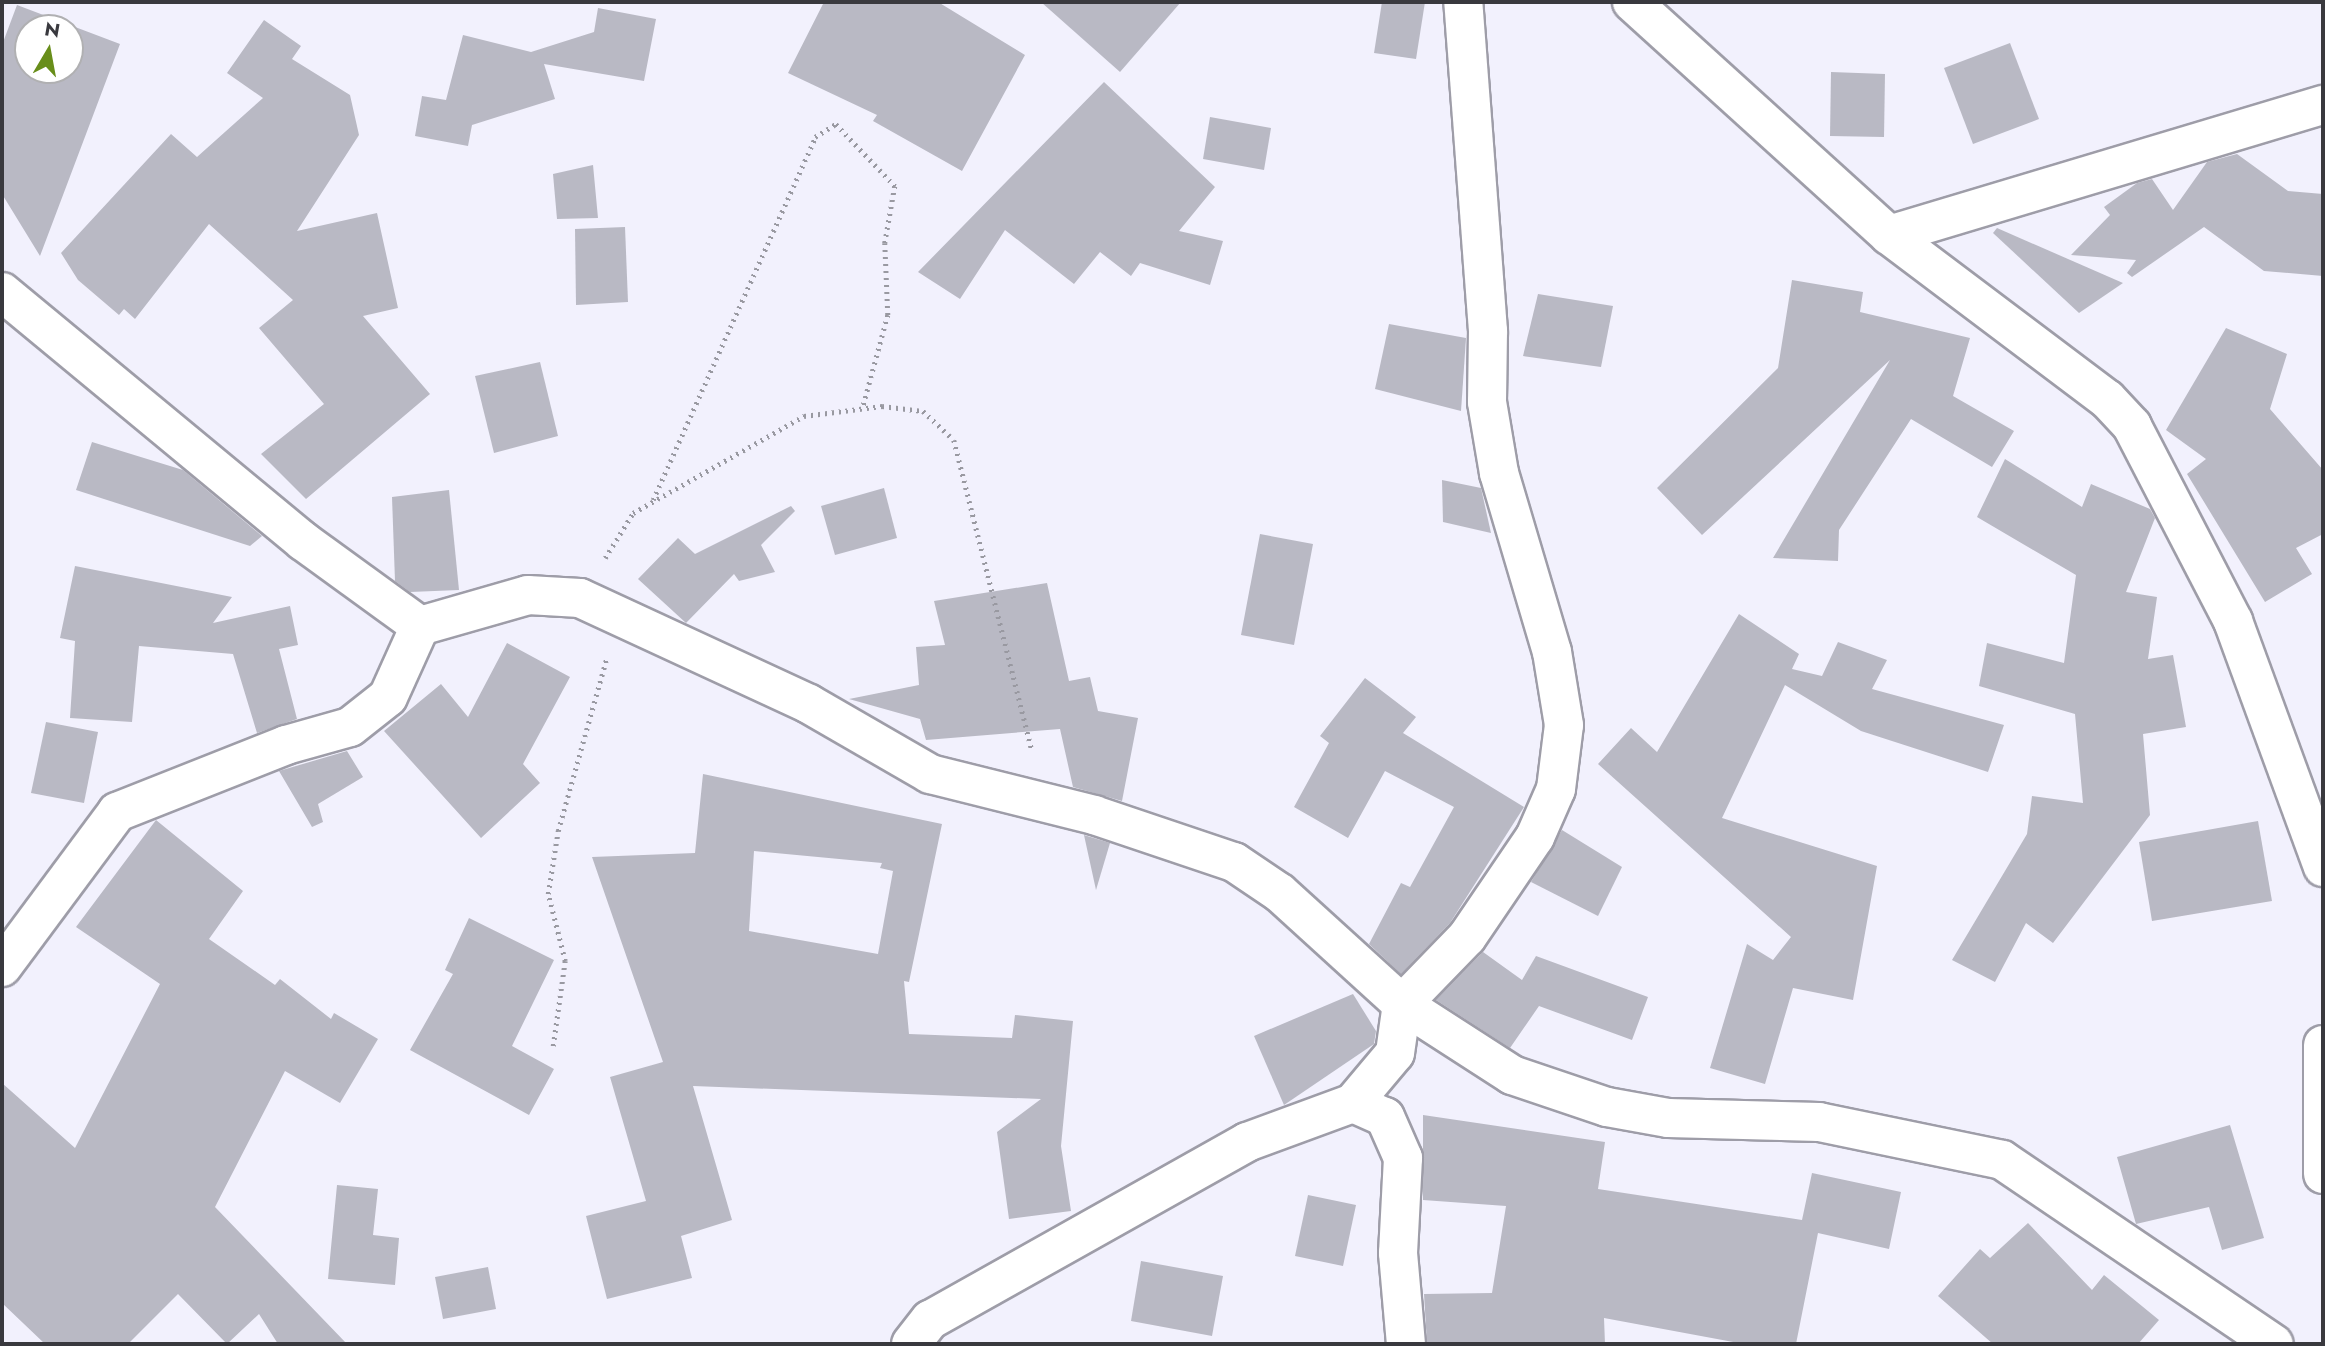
<!DOCTYPE html>
<style>
body{margin:0}
#map{position:relative;width:2325px;height:1346px;overflow:hidden;background:#f2f1fd;font-family:Jost,sans-serif}
div>[style]{position:absolute}
.building>*{inset:0;background:#b9b9c4}
.path>*{height:4.5px;margin-top:-2.25px;transform-origin:0;background:repeating-linear-gradient(90deg,#9999a1 0 2px,transparent 0 7px)}
.roads{filter:drop-shadow(2px 0 #9e9da8) drop-shadow(-2px 0 #9e9da8) drop-shadow(0 2px #9e9da8) drop-shadow(0 -2px #9e9da8)}
.minor>*{height:38px;margin:-19px;padding:0 19px;transform-origin:19px;border-radius:19px;background:#fff}
span{translate:-50% -50%;white-space:nowrap;text-align:center;line-height:1.15;-webkit-text-stroke:5px #fff;paint-order:stroke}
.frame{position:absolute;inset:0;border:4px solid #39393e;pointer-events:none}
.north{position:absolute;left:14px;top:14px;width:70px;height:70px;box-sizing:border-box;background:#fff;border:2px solid #b0b0b2;border-radius:50%;rotate:10deg;font-size:19px;font-weight:700;line-height:28px;text-align:center;color:#39393e}
.north::after{content:'';display:block;margin:auto;width:24px;height:32px;background:#688e1a;clip-path:polygon(50% 0,100% 100%,50% 72%,0 100%)}
</style>
<div id="map">
<div class="building">
<div style="clip-path:polygon(824px 2px,938px 2px,1025px 55px,962px 171px,873px 121px,877px 115px,788px 73px)"></div>
<div style="clip-path:polygon(1041px 2px,1181px 2px,1120px 72px)"></div>
<div style="clip-path:polygon(1382px 2px,1425px 2px,1416px 59px,1374px 53px)"></div>
<div style="clip-path:polygon(evenodd,17px 5px,120px 44px,40px 256px,2px 194px,2px 45px,17px 5px,28px 28px,70px 28px,70px 70px,28px 70px,28px 28px)"></div>
<div style="clip-path:polygon(598px 8px,656px 19px,644px 81px,544px 64px,555px 99px,472px 125px,468px 146px,415px 136px,422px 96px,446px 100px,463px 35px,531px 52px,594px 32px)"></div>
<div style="clip-path:polygon(264px 20px,301px 46px,292px 59px,350px 95px,359px 135px,297px 231px,377px 213px,398px 308px,363px 316px,430px 394px,306px 499px,261px 454px,324px 404px,259px 328px,293px 300px,209px 224px,135px 319px,124px 309px,119px 315px,78px 280px,61px 253px,171px 134px,197px 157px,263px 98px,227px 73px)"></div>
<div style="clip-path:polygon(2010px 43px,2039px 119px,1973px 144px,1944px 68px)"></div>
<div style="clip-path:polygon(1831px 72px,1885px 74px,1884px 137px,1830px 136px)"></div>
<div style="clip-path:polygon(1104px 82px,1215px 187px,1179px 231px,1223px 241px,1210px 285px,1140px 263px,1131px 276px,1100px 252px,1074px 284px,1005px 230px,960px 299px,918px 272px)"></div>
<div style="clip-path:polygon(1210px 117px,1271px 128px,1264px 170px,1203px 159px)"></div>
<div style="clip-path:polygon(2237px 154px,2288px 191px,2323px 194px,2323px 276px,2264px 271px,2204px 227px,2132px 277px,2127px 273px,2136px 260px,2071px 255px,2110px 215px,2104px 207px,2137px 183px,2152px 179px,2173px 210px,2207px 162px)"></div>
<div style="clip-path:polygon(593px 165px,598px 218px,557px 219px,553px 174px)"></div>
<div style="clip-path:polygon(625px 227px,628px 302px,576px 305px,575px 229px)"></div>
<div style="clip-path:polygon(1997px 228px,2123px 283px,2079px 313px,1993px 233px)"></div>
<div style="clip-path:polygon(1792px 280px,1863px 292px,1860px 312px,1970px 338px,1953px 396px,2014px 431px,1992px 467px,1911px 419px,1839px 530px,1838px 561px,1773px 558px,1890px 360px,1702px 535px,1657px 488px,1778px 368px)"></div>
<div style="clip-path:polygon(1538px 294px,1613px 306px,1601px 367px,1523px 356px)"></div>
<div style="clip-path:polygon(1389px 324px,1466px 338px,1461px 411px,1375px 389px)"></div>
<div style="clip-path:polygon(2226px 328px,2287px 354px,2270px 409px,2323px 470px,2323px 534px,2296px 548px,2312px 574px,2265px 602px,2187px 474px,2206px 459px,2166px 430px)"></div>
<div style="clip-path:polygon(540px 362px,558px 436px,494px 453px,475px 376px)"></div>
<div style="clip-path:polygon(92px 442px,183px 470px,262px 536px,250px 546px,76px 490px)"></div>
<div style="clip-path:polygon(2005px 459px,2082px 507px,2091px 484px,2150px 509px,2155px 518px,2126px 592px,2157px 597px,2148px 659px,2173px 655px,2186px 727px,2143px 734px,2150px 815px,2053px 943px,2026px 923px,1995px 982px,1952px 960px,2027px 834px,2032px 796px,2083px 803px,2075px 714px,1979px 686px,1987px 643px,2064px 663px,2076px 575px,1977px 517px)"></div>
<div style="clip-path:polygon(1442px 480px,1481px 488px,1491px 533px,1443px 522px)"></div>
<div style="clip-path:polygon(884px 488px,897px 538px,835px 555px,821px 506px)"></div>
<div style="clip-path:polygon(449px 490px,459px 590px,410px 592px,395px 581px,392px 497px)"></div>
<div style="clip-path:polygon(791px 506px,795px 511px,761px 545px,775px 572px,739px 581px,734px 574px,686px 623px,638px 579px,678px 538px,695px 554px)"></div>
<div style="clip-path:polygon(1260px 534px,1313px 544px,1294px 645px,1241px 635px)"></div>
<div style="clip-path:polygon(75px 566px,232px 597px,213px 623px,290px 606px,298px 645px,279px 649px,297px 719px,257px 733px,233px 654px,139px 646px,132px 722px,70px 718px,75px 641px,60px 638px)"></div>
<div style="clip-path:polygon(1047px 583px,1069px 681px,1090px 677px,1098px 711px,1138px 718px,1122px 801px,1073px 787px,1060px 729px,926px 740px,920px 719px,849px 699px,919px 685px,916px 647px,945px 645px,934px 601px)"></div>
<div style="clip-path:polygon(1739px 614px,1799px 654px,1792px 669px,1822px 676px,1838px 642px,1887px 660px,1872px 689px,2004px 725px,1988px 772px,1861px 731px,1785px 685px,1722px 818px,1877px 866px,1853px 1000px,1793px 988px,1765px 1084px,1710px 1068px,1747px 944px,1773px 960px,1791px 937px,1598px 764px,1631px 728px,1657px 752px)"></div>
<div style="clip-path:polygon(507px 643px,570px 677px,523px 764px,540px 783px,481px 838px,384px 731px,441px 684px,468px 717px)"></div>
<div style="clip-path:polygon(1365px 678px,1416px 717px,1403px 733px,1524px 807px,1450px 923px,1401px 974px,1369px 944px,1401px 883px,1410px 887px,1454px 807px,1385px 771px,1348px 838px,1294px 807px,1329px 743px,1320px 736px)"></div>
<div style="clip-path:polygon(46px 722px,98px 732px,84px 803px,31px 793px)"></div>
<div style="clip-path:polygon(347px 751px,363px 777px,318px 804px,323px 822px,312px 827px,279px 771px)"></div>
<div style="clip-path:polygon(evenodd,703px 774px,942px 824px,909px 982px,904px 981px,909px 1034px,1012px 1038px,1015px 1015px,1073px 1021px,1061px 1146px,1071px 1211px,1009px 1219px,997px 1132px,1041px 1099px,693px 1086px,732px 1220px,681px 1236px,692px 1278px,607px 1299px,586px 1216px,646px 1201px,610px 1077px,663px 1062px,592px 857px,695px 853px,703px 774px,754px 851px,882px 863px,880px 868px,893px 871px,878px 954px,749px 931px,754px 851px)"></div>
<div style="clip-path:polygon(156px 820px,243px 891px,209px 939px,275px 985px,280px 979px,331px 1019px,334px 1013px,378px 1039px,340px 1103px,285px 1071px,215px 1207px,347px 1344px,278px 1344px,259px 1314px,227px 1344px,178px 1294px,128px 1344px,45px 1344px,2px 1303px,2px 1083px,75px 1148px,160px 984px,76px 927px)"></div>
<div style="clip-path:polygon(2258px 821px,2272px 901px,2152px 921px,2139px 842px)"></div>
<div style="clip-path:polygon(1562px 830px,1622px 867px,1598px 916px,1531px 882px)"></div>
<div style="clip-path:polygon(1084px 835px,1110px 843px,1096px 890px)"></div>
<div style="clip-path:polygon(469px 918px,554px 960px,512px 1046px,554px 1069px,529px 1115px,410px 1050px,453px 974px,445px 970px)"></div>
<div style="clip-path:polygon(1483px 952px,1522px 980px,1536px 956px,1648px 997px,1632px 1040px,1539px 1006px,1510px 1048px,1436px 1000px)"></div>
<div style="clip-path:polygon(1353px 994px,1376px 1031px,1374px 1044px,1284px 1105px,1254px 1036px)"></div>
<div style="clip-path:polygon(1423px 1115px,1605px 1142px,1598px 1189px,1802px 1220px,1812px 1173px,1901px 1192px,1889px 1249px,1818px 1233px,1796px 1344px,1744px 1344px,1604px 1318px,1605px 1344px,1427px 1344px,1424px 1294px,1492px 1293px,1506px 1206px,1423px 1200px)"></div>
<div style="clip-path:polygon(2230px 1125px,2264px 1238px,2222px 1250px,2209px 1207px,2136px 1224px,2117px 1157px)"></div>
<div style="clip-path:polygon(337px 1185px,378px 1189px,373px 1235px,399px 1238px,395px 1285px,328px 1279px)"></div>
<div style="clip-path:polygon(1308px 1195px,1356px 1205px,1343px 1266px,1295px 1256px)"></div>
<div style="clip-path:polygon(2028px 1223px,2092px 1290px,2104px 1275px,2159px 1320px,2138px 1344px,1993px 1344px,1938px 1296px,1980px 1249px,1990px 1258px)"></div>
<div style="clip-path:polygon(1141px 1261px,1223px 1276px,1212px 1336px,1131px 1321px)"></div>
<div style="clip-path:polygon(488px 1267px,496px 1309px,443px 1319px,435px 1277px)"></div>
</div>
<div class="path">
<div style="left:653px;top:500px;width:398px;rotate:-65.9deg"></div>
<div style="left:815px;top:137px;width:25px;rotate:-32deg"></div>
<div style="left:836px;top:124px;width:86px;rotate:46.4deg"></div>
<div style="left:895px;top:186px;width:58px;rotate:100deg"></div>
<div style="left:885px;top:243px;width:72px;rotate:87.6deg"></div>
<div style="left:888px;top:315px;width:95px;rotate:105.2deg"></div>
<div style="left:605px;top:558px;width:53px;rotate:-58.1deg"></div>
<div style="left:633px;top:513px;width:197px;rotate:-29.6deg"></div>
<div style="left:804px;top:416px;width:79px;rotate:-7.3deg"></div>
<div style="left:882px;top:406px;width:41px;rotate:7deg"></div>
<div style="left:923px;top:411px;width:42px;rotate:43.1deg"></div>
<div style="left:954px;top:440px;width:321px;rotate:75.9deg"></div>
<div style="left:553px;top:1046px;width:86px;rotate:-82deg"></div>
<div style="left:565px;top:961px;width:69px;rotate:-104.2deg"></div>
<div style="left:548px;top:894px;width:64px;rotate:-81deg"></div>
<div style="left:558px;top:831px;width:178px;rotate:-74.3deg"></div>
</div>
<div class="roads">
<div class="minor">
<div style="left:1632px;top:2px;width:347px;rotate:42.2deg"></div>
<div style="left:1889px;top:235px;width:273px;rotate:37deg"></div>
<div style="left:2107px;top:399px;width:37px;rotate:47deg"></div>
<div style="left:2132px;top:426px;width:220px;rotate:62.6deg"></div>
<div style="left:2233px;top:621px;width:262px;rotate:69.9deg"></div>
<div style="left:1889px;top:235px;width:453px;rotate:-16.7deg"></div>
<div style="left:2px;top:292px;width:391px;rotate:39.6deg"></div>
<div style="left:303px;top:541px;width:145px;rotate:36deg"></div>
<div style="left:2px;top:967px;width:193px;rotate:-53.4deg"></div>
<div style="left:117px;top:812px;width:182px;rotate:-21.6deg"></div>
<div style="left:286px;top:745px;width:66px;rotate:-15.7deg"></div>
<div style="left:350px;top:727px;width:48px;rotate:-38.3deg"></div>
<div style="left:388px;top:697px;width:78px;rotate:-65.7deg"></div>
<div style="left:420px;top:626px;width:112px;rotate:-16deg"></div>
<div style="left:528px;top:595px;width:52px;rotate:3.3deg"></div>
<div style="left:580px;top:598px;width:252px;rotate:24.8deg"></div>
<div style="left:809px;top:704px;width:140px;rotate:30deg"></div>
<div style="left:930px;top:774px;width:169px;rotate:14deg"></div>
<div style="left:1094px;top:815px;width:148px;rotate:18.6deg"></div>
<div style="left:1234px;top:862px;width:55px;rotate:34deg"></div>
<div style="left:1280px;top:893px;width:165px;rotate:42.3deg"></div>
<div style="left:1402px;top:1004px;width:131px;rotate:32.8deg"></div>
<div style="left:1512px;top:1075px;width:100px;rotate:18.6deg"></div>
<div style="left:1607px;top:1107px;width:62px;rotate:10.2deg"></div>
<div style="left:1668px;top:1118px;width:151px;rotate:1.5deg"></div>
<div style="left:1819px;top:1122px;width:187px;rotate:11.7deg"></div>
<div style="left:2002px;top:1160px;width:328px;rotate:34.1deg"></div>
<div style="left:2323px;top:1045px;width:129px;rotate:90deg"></div>
<div style="left:1353px;top:1103px;width:35px;rotate:24deg"></div>
<div style="left:1385px;top:1117px;width:45px;rotate:66.3deg"></div>
<div style="left:1403px;top:1158px;width:95px;rotate:93deg"></div>
<div style="left:1398px;top:1253px;width:91px;rotate:85deg"></div>
<div style="left:911px;top:1344px;width:31px;rotate:-52deg"></div>
<div style="left:930px;top:1320px;width:364px;rotate:-29.3deg"></div>
<div style="left:1247px;top:1142px;width:113px;rotate:-20.2deg"></div>
<div style="left:1353px;top:1103px;width:65px;rotate:-50deg"></div>
<div style="left:1395px;top:1053px;width:49px;rotate:-81.9deg"></div>
<div style="left:1402px;top:1004px;width:93px;rotate:-45.9deg"></div>
<div style="left:1467px;top:937px;width:121px;rotate:-55.8deg"></div>
<div style="left:1535px;top:837px;width:52px;rotate:-66.4deg"></div>
<div style="left:1556px;top:789px;width:64px;rotate:-82.9deg"></div>
<div style="left:1564px;top:725px;width:74px;rotate:-99.3deg"></div>
<div style="left:1552px;top:652px;width:187px;rotate:-106.5deg"></div>
<div style="left:1499px;top:473px;width:72px;rotate:-99.6deg"></div>
<div style="left:1487px;top:402px;width:71px;rotate:-89.2deg"></div>
<div style="left:1488px;top:331px;width:330px;rotate:-94.3deg"></div>
</div>
</div>
<div class="frame"></div>
<div class="north">N</div>
</div>
